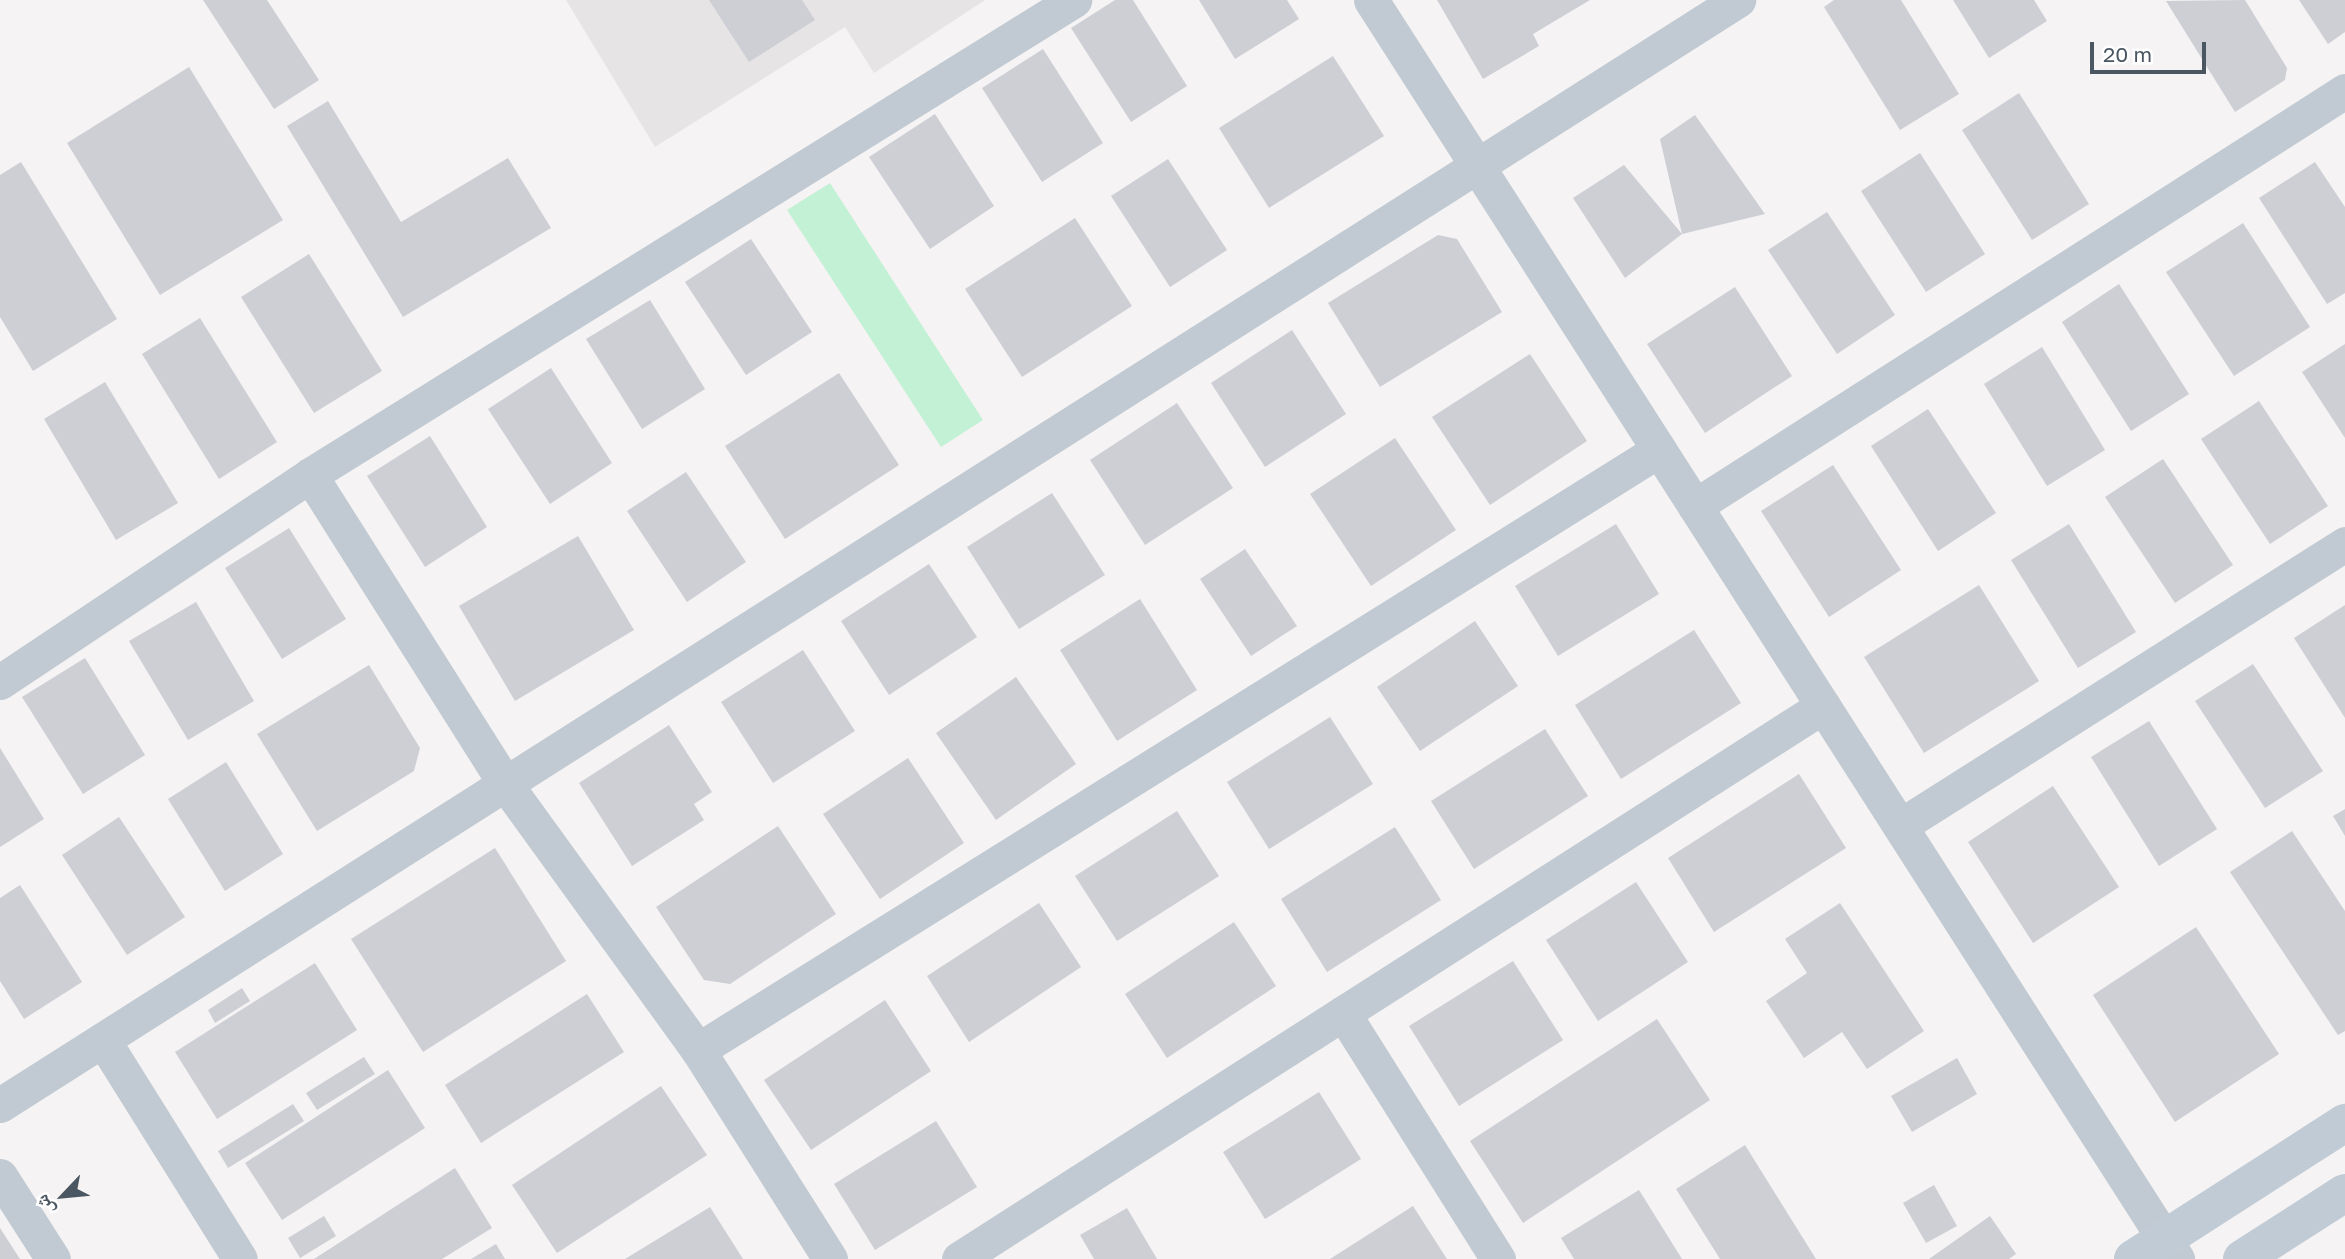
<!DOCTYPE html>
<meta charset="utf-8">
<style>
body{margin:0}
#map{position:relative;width:2345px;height:1259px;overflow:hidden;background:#f5f3f3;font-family:"Golos Text","Noto Naskh Arabic",sans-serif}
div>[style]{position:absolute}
.education>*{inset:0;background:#e6e4e5}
.green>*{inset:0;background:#c3f1d5}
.building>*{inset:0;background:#cdcfd5}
.street>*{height:35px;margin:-17.5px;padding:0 17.5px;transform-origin:17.5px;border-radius:17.5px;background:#c1cad2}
.secondary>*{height:38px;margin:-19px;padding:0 19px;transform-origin:19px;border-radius:19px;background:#c1cbd6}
span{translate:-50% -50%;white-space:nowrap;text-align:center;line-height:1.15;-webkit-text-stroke:5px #fff;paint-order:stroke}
.north{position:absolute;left:28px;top:1161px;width:70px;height:70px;-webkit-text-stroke:5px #fff;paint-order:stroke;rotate:244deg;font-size:19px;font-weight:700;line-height:28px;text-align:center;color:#4a5661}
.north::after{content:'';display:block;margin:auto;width:24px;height:32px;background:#4a5661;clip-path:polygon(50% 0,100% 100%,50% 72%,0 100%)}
.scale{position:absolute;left:2090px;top:42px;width:116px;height:32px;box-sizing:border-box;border:4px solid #4a5661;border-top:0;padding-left:9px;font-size:21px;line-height:24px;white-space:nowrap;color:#4a5661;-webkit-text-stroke:5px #fff;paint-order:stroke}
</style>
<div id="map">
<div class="education">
<div style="clip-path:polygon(566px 0,985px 0,874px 73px,845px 27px,655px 147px)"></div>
</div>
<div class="green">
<div style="clip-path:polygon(830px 183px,983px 420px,941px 447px,787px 210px)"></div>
</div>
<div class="building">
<div style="clip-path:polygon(203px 0,267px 0,319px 80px,274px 109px)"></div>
<div style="clip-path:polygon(709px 0,802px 0,815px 20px,749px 62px)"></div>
<div style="clip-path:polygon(1115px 0,1133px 0,1187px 86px,1131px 122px,1071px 28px)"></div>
<div style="clip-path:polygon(1199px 0,1287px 0,1299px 19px,1235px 59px)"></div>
<div style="clip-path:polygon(1437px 0,1590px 0,1533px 34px,1539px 46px,1483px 79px)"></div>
<div style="clip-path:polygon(1834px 0,1901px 0,1959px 94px,1900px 130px,1824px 7px)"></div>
<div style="clip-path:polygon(1953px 0,2034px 0,2047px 21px,1989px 58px)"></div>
<div style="clip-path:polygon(2245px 0,2287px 68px,2285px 80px,2235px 112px,2166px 1px)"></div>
<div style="clip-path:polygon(2299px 0,2345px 0,2345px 32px,2328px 44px)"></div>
<div style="clip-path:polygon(1043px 49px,1103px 143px,1042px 182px,982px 88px)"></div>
<div style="clip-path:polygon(1333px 56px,1384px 136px,1269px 208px,1219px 128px)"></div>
<div style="clip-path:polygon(189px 67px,283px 220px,160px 295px,67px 143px)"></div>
<div style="clip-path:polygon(2019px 93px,2089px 204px,2032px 240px,1962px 130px)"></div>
<div style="clip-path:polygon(328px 101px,401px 222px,508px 158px,551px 228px,403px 317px,287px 126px)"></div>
<div style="clip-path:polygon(935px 114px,994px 206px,930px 249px,869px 157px)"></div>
<div style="clip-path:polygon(1695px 115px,1765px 214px,1682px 234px,1660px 139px)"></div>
<div style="clip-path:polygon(1920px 153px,1985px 254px,1926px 292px,1861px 191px)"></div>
<div style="clip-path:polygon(1168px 159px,1227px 250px,1170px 287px,1111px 196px)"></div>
<div style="clip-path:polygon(21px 162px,117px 319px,33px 371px,0 317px,0 175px)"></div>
<div style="clip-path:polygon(2315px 162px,2345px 207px,2345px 293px,2327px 304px,2259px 198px)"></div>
<div style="clip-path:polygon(1624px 165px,1682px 234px,1625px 278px,1573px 198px)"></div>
<div style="clip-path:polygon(1827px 212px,1895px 315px,1837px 354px,1768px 250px)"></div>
<div style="clip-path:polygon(1075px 218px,1132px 306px,1022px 377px,965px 289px)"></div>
<div style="clip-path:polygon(2243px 223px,2310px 327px,2234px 376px,2166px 272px)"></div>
<div style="clip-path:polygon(1438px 235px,1457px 239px,1502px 312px,1380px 387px,1328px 303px)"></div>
<div style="clip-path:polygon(751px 239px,812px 332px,746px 375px,685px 282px)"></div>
<div style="clip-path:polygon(309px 254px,382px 371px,314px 413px,241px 297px)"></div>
<div style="clip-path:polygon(2119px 284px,2189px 394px,2131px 431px,2062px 322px)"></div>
<div style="clip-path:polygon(1735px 287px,1792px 376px,1705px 433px,1647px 344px)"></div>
<div style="clip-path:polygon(650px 300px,705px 389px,642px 429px,586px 339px)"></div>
<div style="clip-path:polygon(200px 318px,277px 442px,219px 479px,142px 354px)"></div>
<div style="clip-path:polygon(1292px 330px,1346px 414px,1265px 467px,1211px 383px)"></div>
<div style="clip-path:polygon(2345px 344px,2345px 438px,2302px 372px)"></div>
<div style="clip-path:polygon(2042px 347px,2105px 450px,2047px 486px,1984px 384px)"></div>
<div style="clip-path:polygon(1530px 354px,1587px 441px,1490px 505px,1432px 417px)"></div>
<div style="clip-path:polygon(551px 368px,612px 463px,550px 504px,488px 409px)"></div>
<div style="clip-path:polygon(839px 373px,899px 465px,785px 539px,725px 446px)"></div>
<div style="clip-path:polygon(105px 382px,178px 503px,116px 540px,44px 419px)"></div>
<div style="clip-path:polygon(2259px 401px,2328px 506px,2270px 544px,2201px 439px)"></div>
<div style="clip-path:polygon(1177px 403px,1233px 488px,1145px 545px,1090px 460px)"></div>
<div style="clip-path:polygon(1928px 409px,1996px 513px,1938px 551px,1871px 446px)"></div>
<div style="clip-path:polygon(430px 436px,487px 527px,425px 567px,367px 476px)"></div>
<div style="clip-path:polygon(1395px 438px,1456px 530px,1371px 586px,1310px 494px)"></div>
<div style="clip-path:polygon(2163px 459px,2233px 565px,2175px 603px,2105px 497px)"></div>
<div style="clip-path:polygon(1833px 465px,1901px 570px,1829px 617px,1761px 511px)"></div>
<div style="clip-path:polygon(686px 472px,746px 562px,687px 602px,627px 511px)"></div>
<div style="clip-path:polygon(1052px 493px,1105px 575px,1019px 629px,967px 547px)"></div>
<div style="clip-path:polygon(1616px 524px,1659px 594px,1558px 656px,1515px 586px)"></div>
<div style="clip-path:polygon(2069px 524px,2136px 632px,2078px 668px,2011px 560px)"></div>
<div style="clip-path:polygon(289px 528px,346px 619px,282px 659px,225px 568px)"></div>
<div style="clip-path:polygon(578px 536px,634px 630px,515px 701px,459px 606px)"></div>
<div style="clip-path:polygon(1245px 549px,1297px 626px,1251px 656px,1200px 579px)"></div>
<div style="clip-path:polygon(929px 564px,977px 637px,889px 695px,841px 621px)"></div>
<div style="clip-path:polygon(1979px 585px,2039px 681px,1924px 753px,1864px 657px)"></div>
<div style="clip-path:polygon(1140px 599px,1197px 690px,1117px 741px,1060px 650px)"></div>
<div style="clip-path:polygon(196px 602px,254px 701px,188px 740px,129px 641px)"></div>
<div style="clip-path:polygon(2345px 605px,2345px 718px,2294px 638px)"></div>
<div style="clip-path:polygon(1475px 621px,1518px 686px,1420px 751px,1377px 687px)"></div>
<div style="clip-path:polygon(1694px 630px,1741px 703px,1621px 779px,1575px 705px)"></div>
<div style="clip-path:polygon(803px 650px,855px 731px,773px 783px,721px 702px)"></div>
<div style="clip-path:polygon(85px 658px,145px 755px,83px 794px,22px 697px)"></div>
<div style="clip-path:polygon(2253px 664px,2323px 771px,2265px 808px,2195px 701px)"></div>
<div style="clip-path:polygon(369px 665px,420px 748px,414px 771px,317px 831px,257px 734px)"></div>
<div style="clip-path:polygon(1016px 677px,1076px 764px,996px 820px,936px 733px)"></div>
<div style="clip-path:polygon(1330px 717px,1373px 784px,1269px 849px,1227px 782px)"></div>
<div style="clip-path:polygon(2149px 721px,2217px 829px,2159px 866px,2091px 757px)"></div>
<div style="clip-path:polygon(669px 725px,712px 792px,694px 804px,704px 820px,632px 866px,579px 783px)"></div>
<div style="clip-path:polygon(1545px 729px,1588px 796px,1474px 869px,1431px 801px)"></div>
<div style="clip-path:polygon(0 748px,44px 819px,0 847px)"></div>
<div style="clip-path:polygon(908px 758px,964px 843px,880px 899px,823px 814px)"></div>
<div style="clip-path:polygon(226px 762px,283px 854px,225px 891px,168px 799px)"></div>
<div style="clip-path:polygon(1799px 774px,1846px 848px,1714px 932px,1668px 858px)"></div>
<div style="clip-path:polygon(2053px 786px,2119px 887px,2033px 943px,1968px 842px)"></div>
<div style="clip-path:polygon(2345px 809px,2345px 836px,2333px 816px)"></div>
<div style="clip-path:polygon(1177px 811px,1219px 876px,1117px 941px,1075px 876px)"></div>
<div style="clip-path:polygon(119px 817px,185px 917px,127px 955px,62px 855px)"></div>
<div style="clip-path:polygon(778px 826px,836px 914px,730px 984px,704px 980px,656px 907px)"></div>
<div style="clip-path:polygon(1395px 827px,1441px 900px,1327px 972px,1281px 899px)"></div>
<div style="clip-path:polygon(2292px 831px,2345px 911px,2345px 1031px,2338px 1035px,2230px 872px)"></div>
<div style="clip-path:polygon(495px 848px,566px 961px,423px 1052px,351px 939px)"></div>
<div style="clip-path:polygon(1636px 882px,1688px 962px,1598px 1021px,1546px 940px)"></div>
<div style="clip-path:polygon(20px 885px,82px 982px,24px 1019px,0 981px,0 898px)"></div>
<div style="clip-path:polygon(1039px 903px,1081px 967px,969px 1042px,927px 976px)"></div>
<div style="clip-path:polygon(1840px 903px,1924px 1031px,1867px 1069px,1842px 1032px,1804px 1058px,1766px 1001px,1807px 973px,1785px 939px)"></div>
<div style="clip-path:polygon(1234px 922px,1276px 986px,1167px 1058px,1125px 994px)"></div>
<div style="clip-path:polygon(2196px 927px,2279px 1054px,2175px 1122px,2093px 995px)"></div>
<div style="clip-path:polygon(1513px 961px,1563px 1040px,1459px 1106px,1409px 1026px)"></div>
<div style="clip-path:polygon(315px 963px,357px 1030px,217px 1119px,175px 1052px)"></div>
<div style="clip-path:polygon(242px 988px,250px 1001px,215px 1023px,208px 1010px)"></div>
<div style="clip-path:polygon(587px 994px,624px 1052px,481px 1143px,445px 1085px)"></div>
<div style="clip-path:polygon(885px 1000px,931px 1071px,811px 1150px,764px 1080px)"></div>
<div style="clip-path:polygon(1657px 1019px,1710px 1100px,1523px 1223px,1470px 1141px)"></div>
<div style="clip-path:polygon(364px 1057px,375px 1074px,317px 1110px,306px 1093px)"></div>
<div style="clip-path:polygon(1957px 1058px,1977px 1094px,1912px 1132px,1891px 1096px)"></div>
<div style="clip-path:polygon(388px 1070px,425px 1128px,282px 1220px,245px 1163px)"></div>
<div style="clip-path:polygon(661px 1086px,707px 1155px,557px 1253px,512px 1185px)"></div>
<div style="clip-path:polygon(1319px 1092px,1361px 1159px,1265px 1219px,1223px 1152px)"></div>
<div style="clip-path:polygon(293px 1104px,304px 1121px,228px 1168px,218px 1151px)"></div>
<div style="clip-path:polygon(936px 1121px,977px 1187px,875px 1250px,834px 1184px)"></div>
<div style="clip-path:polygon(1745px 1145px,1816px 1259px,1720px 1259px,1676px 1189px)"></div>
<div style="clip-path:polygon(455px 1168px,492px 1228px,442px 1259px,314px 1259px)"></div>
<div style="clip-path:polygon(1934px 1185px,1957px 1226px,1926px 1243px,1903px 1203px)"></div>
<div style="clip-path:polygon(1639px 1190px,1682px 1259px,1574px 1259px,1561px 1238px)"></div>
<div style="clip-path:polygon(1413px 1206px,1447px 1259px,1330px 1259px)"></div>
<div style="clip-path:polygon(710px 1207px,743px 1259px,625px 1259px)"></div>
<div style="clip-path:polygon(1127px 1208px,1157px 1259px,1094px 1259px,1080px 1235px)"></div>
<div style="clip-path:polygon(324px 1216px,336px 1236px,300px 1258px,288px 1238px)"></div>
<div style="clip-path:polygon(1990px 1216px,2016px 1254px,2009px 1259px,1929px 1259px)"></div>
<div style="clip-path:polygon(0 1228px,20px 1259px,0 1259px)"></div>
<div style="clip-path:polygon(496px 1244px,505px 1259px,471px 1259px)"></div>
</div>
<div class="street">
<div style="left:1371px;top:0;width:1495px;rotate:57.37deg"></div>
<div style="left:310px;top:475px;width:363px;rotate:57.7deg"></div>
<div style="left:504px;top:782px;width:331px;rotate:54.1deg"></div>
<div style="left:698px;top:1050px;width:247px;rotate:57.7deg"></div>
<div style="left:1695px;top:506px;width:771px;rotate:-32.56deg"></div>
<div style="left:0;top:682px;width:373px;rotate:-33.7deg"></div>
<div style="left:310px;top:475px;width:900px;rotate:-31.87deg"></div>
<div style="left:1900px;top:826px;width:527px;rotate:-32.36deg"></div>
<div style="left:1343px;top:1013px;width:291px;rotate:57.8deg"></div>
<div style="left:103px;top:1040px;width:258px;rotate:58deg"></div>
<div style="left:698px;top:1050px;width:1133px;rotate:-31.98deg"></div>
<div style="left:0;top:1105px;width:2060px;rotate:-32.45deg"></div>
<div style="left:0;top:1176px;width:98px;rotate:57.4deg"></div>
<div style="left:959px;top:1259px;width:1026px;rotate:-32.62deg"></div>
</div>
<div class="secondary">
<div style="left:2133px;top:1259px;width:252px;rotate:-32.7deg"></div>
<div style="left:2242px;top:1259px;width:122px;rotate:-32.7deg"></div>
</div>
<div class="north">ش</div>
<div class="scale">20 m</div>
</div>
